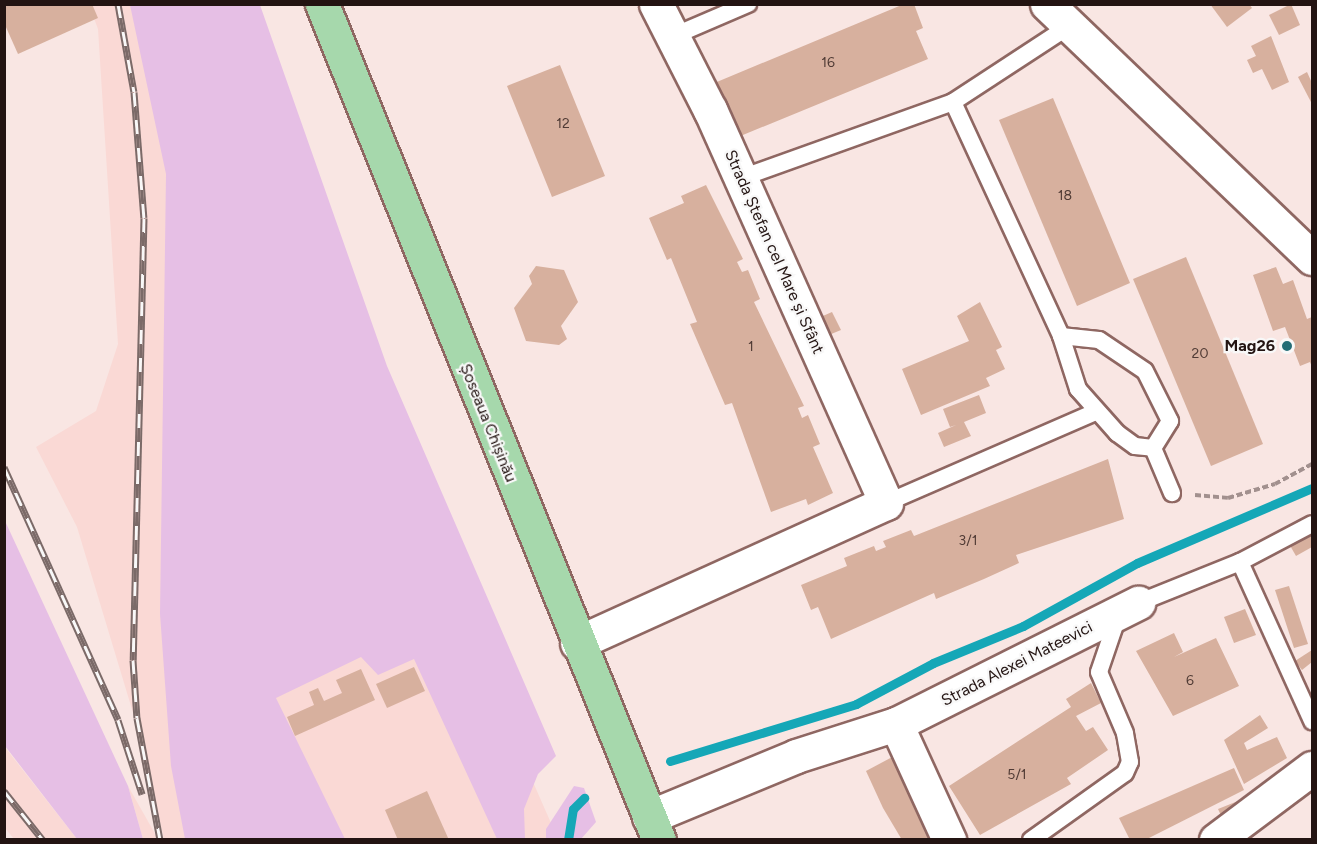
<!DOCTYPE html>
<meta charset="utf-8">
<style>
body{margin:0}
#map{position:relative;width:1317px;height:844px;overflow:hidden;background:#f9e6e3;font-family:Figtree,sans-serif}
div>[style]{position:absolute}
.built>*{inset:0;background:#fad9d5}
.green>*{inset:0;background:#e6bfe5}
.stream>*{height:9px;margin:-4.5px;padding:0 4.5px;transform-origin:4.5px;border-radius:4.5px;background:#15a7b7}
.building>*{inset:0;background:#d7b09e}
.path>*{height:4px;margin-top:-2px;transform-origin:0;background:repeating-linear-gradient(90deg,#a2908e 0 6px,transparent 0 9px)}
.roads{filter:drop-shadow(2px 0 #8f6762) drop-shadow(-2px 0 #8f6762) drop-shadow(0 2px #8f6762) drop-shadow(0 -2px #8f6762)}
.service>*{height:16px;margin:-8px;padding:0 8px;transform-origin:8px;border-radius:8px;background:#fff}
.minor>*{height:33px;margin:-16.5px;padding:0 16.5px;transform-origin:16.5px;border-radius:16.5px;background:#fff}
.tertiary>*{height:33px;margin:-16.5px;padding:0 16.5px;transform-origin:16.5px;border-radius:16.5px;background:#fff}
.trunk>*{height:33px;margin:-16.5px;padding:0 16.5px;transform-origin:16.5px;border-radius:16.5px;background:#a6d8ac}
.rail>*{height:7px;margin-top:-3.5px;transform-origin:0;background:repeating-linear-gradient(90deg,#f8f8f8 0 14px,#7b6a68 0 28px);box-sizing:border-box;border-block:2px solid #7b6a68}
.dots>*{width:16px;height:16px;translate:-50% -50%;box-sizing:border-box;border:3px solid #f8f8f8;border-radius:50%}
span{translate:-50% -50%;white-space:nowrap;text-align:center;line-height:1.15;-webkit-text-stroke:4.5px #f8f8f8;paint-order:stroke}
.number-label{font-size:14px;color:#503b35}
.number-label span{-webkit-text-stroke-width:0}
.street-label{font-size:16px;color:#231412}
.poi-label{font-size:16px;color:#231412;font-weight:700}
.right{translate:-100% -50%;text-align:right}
.frame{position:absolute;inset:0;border:6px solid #231412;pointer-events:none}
</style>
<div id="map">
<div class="built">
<div style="clip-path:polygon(89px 5px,148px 5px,435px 611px,468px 634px,558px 839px,164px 839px,137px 726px,77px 527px,36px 447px,96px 411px,118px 344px,98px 29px)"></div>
<div style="clip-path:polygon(4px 746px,77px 839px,14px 839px,5px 828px)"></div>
<div style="clip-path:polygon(128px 786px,158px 839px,143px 839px)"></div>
</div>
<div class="green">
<div style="clip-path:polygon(130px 5px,260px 5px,387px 366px,556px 756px,538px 774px,524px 809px,525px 839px,497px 839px,414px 659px,378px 675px,361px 657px,276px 698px,345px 839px,185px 839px,171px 766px,160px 614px,166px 174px)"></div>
<div style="clip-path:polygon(5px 521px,128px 786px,143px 839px,77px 839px,5px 746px)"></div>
<div style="clip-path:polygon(574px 786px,584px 788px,596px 822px,581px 839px,546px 839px,546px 829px)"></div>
</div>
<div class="stream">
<div style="left:670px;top:761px;width:195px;rotate:-17deg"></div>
<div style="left:856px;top:704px;width:87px;rotate:-28deg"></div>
<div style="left:933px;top:663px;width:97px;rotate:-22.3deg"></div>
<div style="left:1023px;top:626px;width:130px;rotate:-28.9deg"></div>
<div style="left:1137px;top:563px;width:190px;rotate:-23.2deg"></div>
<div style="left:568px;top:840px;width:31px;rotate:-81deg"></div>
<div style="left:573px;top:809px;width:16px;rotate:-45deg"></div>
</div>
<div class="building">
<div style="clip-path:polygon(5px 4px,92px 4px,98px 18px,18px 54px,5px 25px)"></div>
<div style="clip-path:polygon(904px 4px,914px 4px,923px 28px,916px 31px,928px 59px,738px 137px,712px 84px)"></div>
<div style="clip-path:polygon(1210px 4px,1249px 4px,1252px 8px,1227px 27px)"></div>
<div style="clip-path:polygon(1291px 4px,1300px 25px,1279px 35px,1269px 15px)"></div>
<div style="clip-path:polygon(1271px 36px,1289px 82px,1272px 90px,1262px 69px,1253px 73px,1247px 60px,1256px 56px,1251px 46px)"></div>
<div style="clip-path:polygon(560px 65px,605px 176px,552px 197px,507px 86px)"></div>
<div style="clip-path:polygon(1307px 72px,1312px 83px,1312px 104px,1298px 77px)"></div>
<div style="clip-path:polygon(1053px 98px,1130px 283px,1077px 306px,999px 120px)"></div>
<div style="clip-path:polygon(706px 185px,743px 259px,737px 262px,742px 272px,748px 270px,760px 299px,754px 302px,804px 406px,798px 408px,802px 418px,808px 415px,820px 444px,813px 447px,833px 493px,808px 505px,806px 499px,771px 512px,732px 403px,725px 405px,690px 324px,697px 322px,671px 258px,667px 260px,649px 218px,684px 203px,681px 196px)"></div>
<div style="clip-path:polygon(1186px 257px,1263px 444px,1211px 466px,1133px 279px)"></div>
<div style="clip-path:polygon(536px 266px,564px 270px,578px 302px,561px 326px,567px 339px,559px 345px,526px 341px,514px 308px,532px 284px,529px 276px)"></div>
<div style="clip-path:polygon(1276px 267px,1283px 284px,1293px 280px,1307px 319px,1312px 317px,1312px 367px,1310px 362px,1300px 366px,1285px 327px,1273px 331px,1253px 275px)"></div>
<div style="clip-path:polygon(980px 302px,1002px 347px,996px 350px,1005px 369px,986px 378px,990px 386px,921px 415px,902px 369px,969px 341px,957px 316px)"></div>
<div style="clip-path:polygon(832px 312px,841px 330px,824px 337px,816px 319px)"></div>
<div style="clip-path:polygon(979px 395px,986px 413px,964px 422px,971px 436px,944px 447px,938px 433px,956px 425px,950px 427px,943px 409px)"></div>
<div style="clip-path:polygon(1108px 459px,1124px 519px,1016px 555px,1019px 563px,984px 579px,936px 599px,934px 593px,831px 639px,818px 607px,811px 610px,801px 585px,847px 566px,844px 558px,874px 546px,876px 551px,886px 547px,883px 541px,911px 530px,914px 536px)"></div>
<div style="clip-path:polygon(1312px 529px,1312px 547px,1296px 556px,1288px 542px)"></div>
<div style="clip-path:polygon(1289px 586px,1308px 644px,1294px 648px,1275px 590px)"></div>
<div style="clip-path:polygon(1245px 609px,1256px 635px,1234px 643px,1224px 617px)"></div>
<div style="clip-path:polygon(1174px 633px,1183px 652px,1174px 657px,1216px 638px,1239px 686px,1173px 716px,1136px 651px)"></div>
<div style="clip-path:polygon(1312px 650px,1312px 662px,1302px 670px,1295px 661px)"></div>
<div style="clip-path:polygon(414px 667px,425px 691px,387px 708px,376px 684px)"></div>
<div style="clip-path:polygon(361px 669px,375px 700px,295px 736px,287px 717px,314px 705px,309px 692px,318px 688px,324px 701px,342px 693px,336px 680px)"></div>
<div style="clip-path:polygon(1091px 683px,1101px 703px,1076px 716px,1086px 731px,1093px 727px,1108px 750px,1067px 778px,1071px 784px,980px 835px,949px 786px,1071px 707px,1066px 699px)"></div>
<div style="clip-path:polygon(1260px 715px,1268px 728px,1244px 743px,1247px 750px,1277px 737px,1287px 758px,1244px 784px,1224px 740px)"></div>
<div style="clip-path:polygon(896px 755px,940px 840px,902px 840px,883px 808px,866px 771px)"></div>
<div style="clip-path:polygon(1234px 768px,1244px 790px,1145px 840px,1130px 840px,1119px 818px)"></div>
<div style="clip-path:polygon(427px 791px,449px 840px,398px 840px,385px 810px)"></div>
<div style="clip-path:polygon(1238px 801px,1244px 814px,1224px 822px,1218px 809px)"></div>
</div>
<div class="path">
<div style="left:1195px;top:495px;width:33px;rotate:5deg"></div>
<div style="left:1228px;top:498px;width:49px;rotate:-16.6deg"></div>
<div style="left:1275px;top:484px;width:42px;rotate:-28.4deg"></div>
</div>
<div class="roads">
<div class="service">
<div style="left:671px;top:37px;width:84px;rotate:-23.2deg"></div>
<div style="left:953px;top:102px;width:139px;rotate:-33.2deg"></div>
<div style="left:741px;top:178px;width:225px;rotate:-19.7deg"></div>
<div style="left:953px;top:102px;width:258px;rotate:65.2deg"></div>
<div style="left:1061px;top:336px;width:56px;rotate:72.2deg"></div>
<div style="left:1078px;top:389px;width:59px;rotate:48.4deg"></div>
<div style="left:1117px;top:433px;width:22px;rotate:36deg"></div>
<div style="left:1135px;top:446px;width:18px;rotate:6deg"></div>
<div style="left:1153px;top:448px;width:49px;rotate:67.1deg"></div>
<div style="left:1061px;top:336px;width:38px;rotate:6deg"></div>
<div style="left:1099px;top:340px;width:55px;rotate:34deg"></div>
<div style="left:1145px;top:371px;width:56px;rotate:63.4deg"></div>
<div style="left:1170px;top:421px;width:32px;rotate:122deg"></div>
<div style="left:886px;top:503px;width:228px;rotate:-23.5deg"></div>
<div style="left:1240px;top:562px;width:175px;rotate:65.6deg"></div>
<div style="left:1031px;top:840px;width:115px;rotate:-35.5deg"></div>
<div style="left:1125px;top:773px;width:12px;rotate:-66deg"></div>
<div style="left:1130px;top:762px;width:29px;rotate:-100deg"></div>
<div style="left:1125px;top:733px;width:66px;rotate:-113.1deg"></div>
<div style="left:1099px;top:672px;width:56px;rotate:-71.2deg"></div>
<div style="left:1117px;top:619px;width:26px;rotate:-37deg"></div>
<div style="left:1138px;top:603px;width:110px;rotate:-21.9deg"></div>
<div style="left:1240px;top:562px;width:81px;rotate:-27.8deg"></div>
</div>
<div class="minor">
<div style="left:577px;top:643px;width:339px;rotate:-24.4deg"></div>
<div style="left:886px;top:503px;width:431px;rotate:-114.1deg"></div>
<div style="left:710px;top:110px;width:119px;rotate:-117deg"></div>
<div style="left:896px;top:724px;width:128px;rotate:65.4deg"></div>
<div style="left:649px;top:817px;width:159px;rotate:-22.5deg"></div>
<div style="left:796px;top:756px;width:105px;rotate:-17.7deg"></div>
<div style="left:896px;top:724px;width:271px;rotate:-26.6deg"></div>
<div style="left:1216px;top:840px;width:120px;rotate:-36.9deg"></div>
</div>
<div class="tertiary">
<div style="left:1047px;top:4px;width:367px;rotate:43.8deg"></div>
</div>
<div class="trunk">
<div style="left:322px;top:4px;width:901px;rotate:68.05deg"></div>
</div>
</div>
<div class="rail">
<div style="left:118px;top:4px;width:89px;rotate:79.7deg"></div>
<div style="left:134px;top:92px;width:126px;rotate:85.5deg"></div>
<div style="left:144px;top:218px;width:442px;rotate:91.4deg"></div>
<div style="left:133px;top:660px;width:58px;rotate:86.1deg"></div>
<div style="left:137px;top:718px;width:124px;rotate:79.3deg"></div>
<div style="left:4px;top:467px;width:277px;rotate:65.7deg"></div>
<div style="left:118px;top:720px;width:78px;rotate:72deg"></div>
<div style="left:4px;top:791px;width:63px;rotate:51.5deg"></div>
</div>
<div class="dots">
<div style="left:1287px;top:346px;background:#236d76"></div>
</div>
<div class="number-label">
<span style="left:828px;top:63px">16</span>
<span style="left:563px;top:124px">12</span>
<span style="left:1065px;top:196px">18</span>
<span style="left:751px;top:347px">1</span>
<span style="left:1200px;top:354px">20</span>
<span style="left:968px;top:541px">3/1</span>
<span style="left:1190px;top:681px">6</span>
<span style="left:1017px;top:775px">5/1</span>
</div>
<div class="street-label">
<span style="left:774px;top:252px;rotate:66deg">Strada Ștefan cel Mare și Sfânt</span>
<span style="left:488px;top:423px;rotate:68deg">Șoseaua Chișinău</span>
<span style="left:1017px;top:664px;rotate:-27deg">Strada Alexei Mateevici</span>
</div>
<div class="poi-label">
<span class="right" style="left:1275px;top:346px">Mag26</span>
</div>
<div class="frame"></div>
</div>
